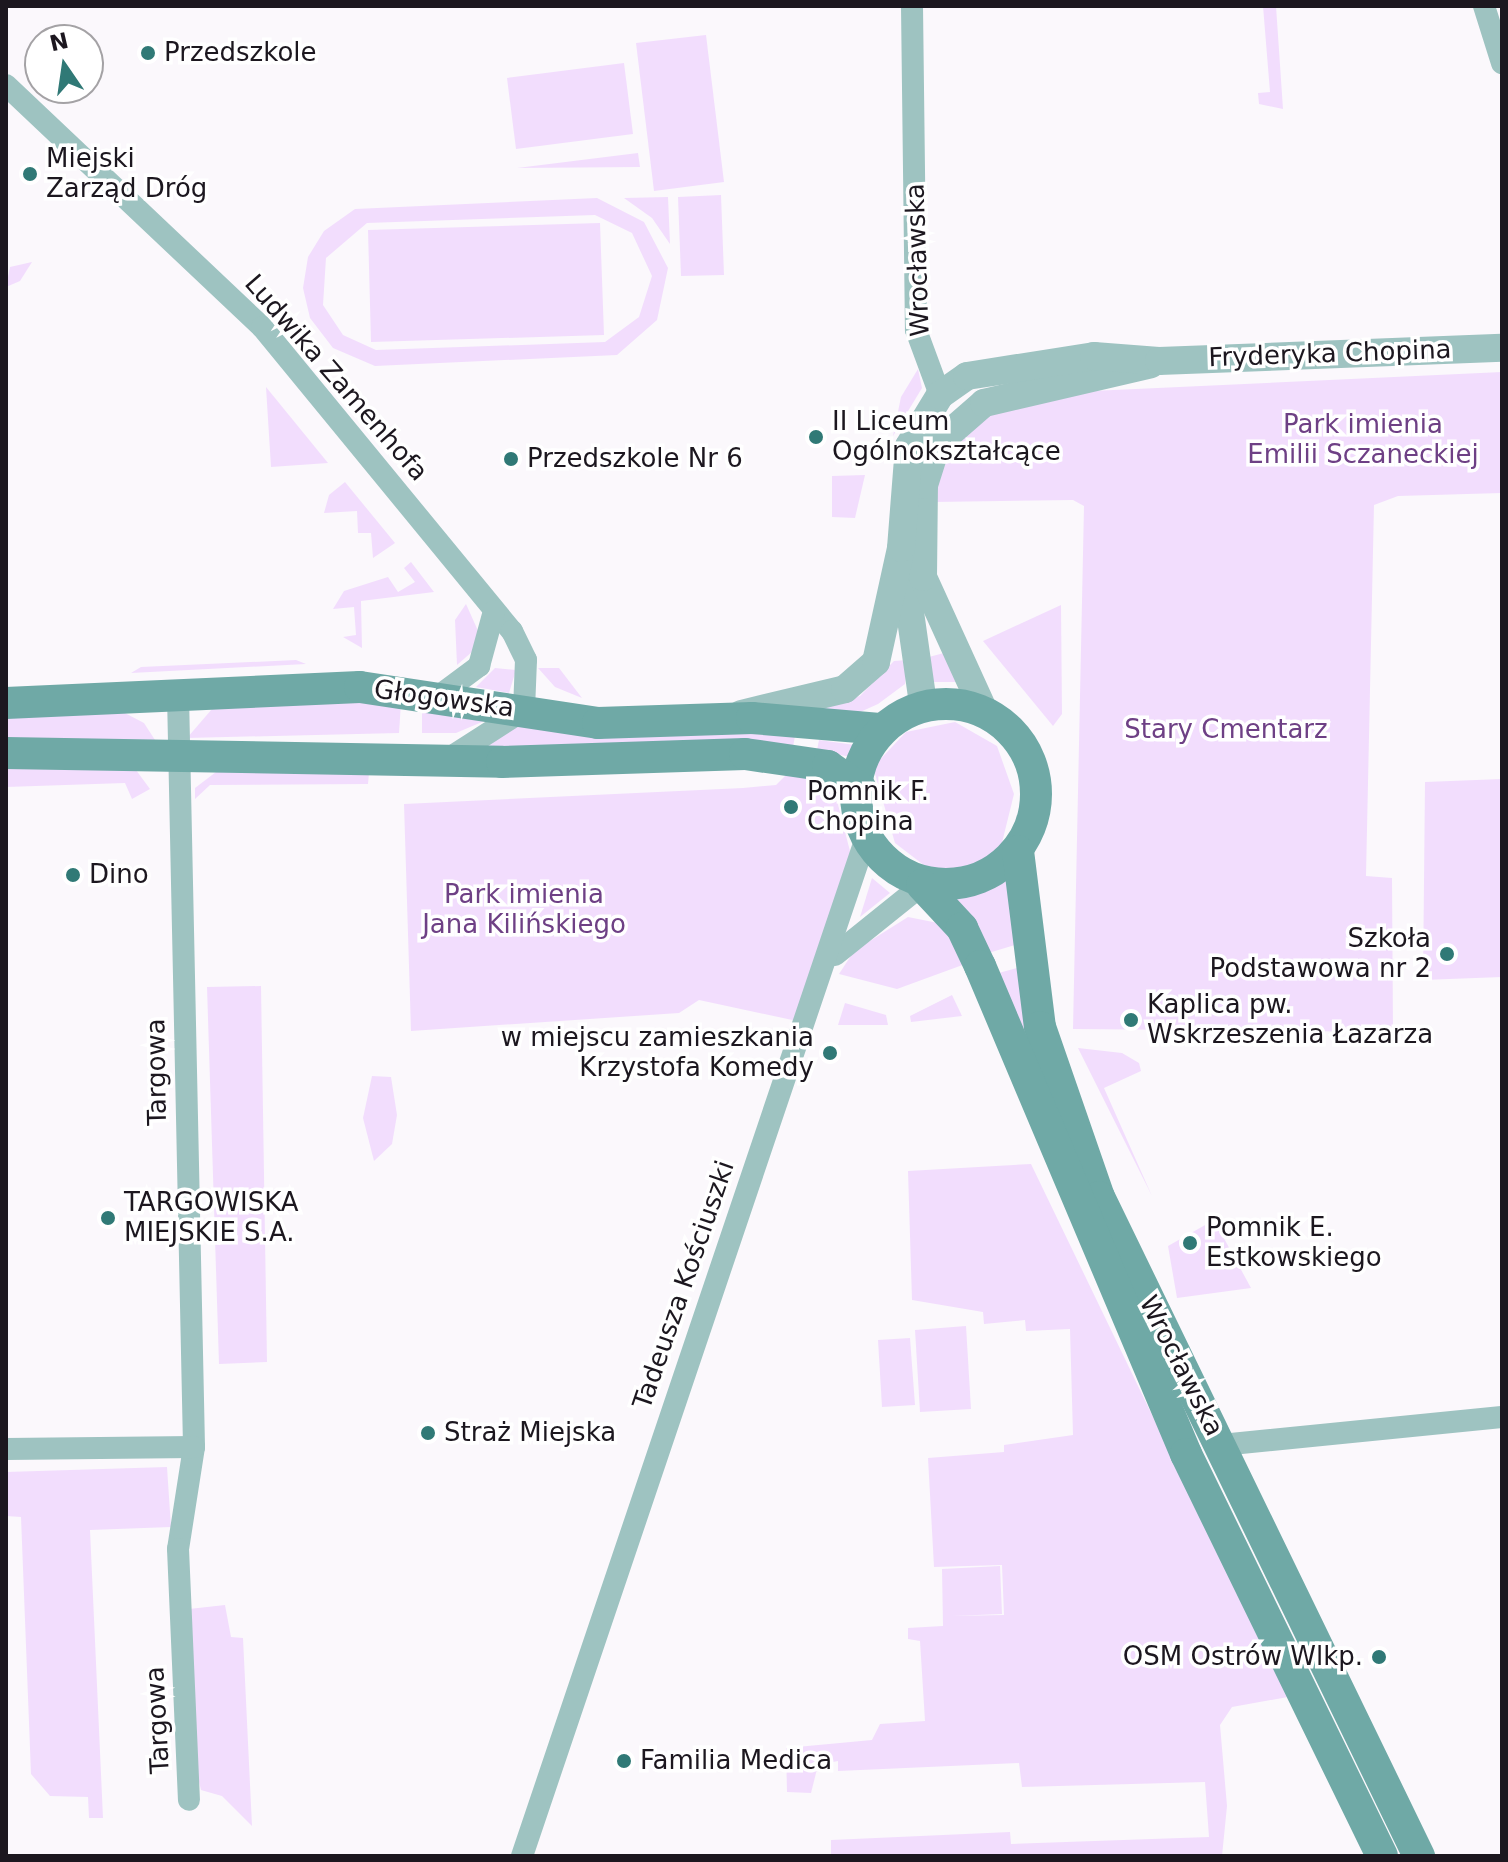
<!DOCTYPE html>
<meta charset="utf-8">
<style>
body{margin:0}
#map{position:relative;width:1508px;height:1862px;overflow:hidden;background:#fbf8fc;font-family:"DejaVu Sans",sans-serif}
div>[style]{position:absolute}
.green>*{inset:0;background:#f2ddfd}
.minor>*{height:22px;margin:-11px;padding:0 11px;transform-origin:11px;border-radius:11px;background:#9ec3c1}
.tertiary>*{height:28px;margin:-14px;padding:0 14px;transform-origin:14px;border-radius:14px;background:#9ec3c1}
.secondary>*{height:32px;margin:-16px;padding:0 16px;transform-origin:16px;border-radius:16px;background:#6fa9a6}
.secondary>.ring{margin:-16px;padding:0;box-sizing:content-box;background:none;border:32px solid #6fa9a6;border-radius:50%}
.dots>*{width:22px;height:22px;translate:-50% -50%;box-sizing:border-box;border:4px solid #fff;border-radius:50%}
span{translate:-50% -50%;white-space:nowrap;text-align:center;line-height:1.15;-webkit-text-stroke:7px #fff;paint-order:stroke}
.poi-label{font-size:26px;color:#1c171f}
.left{translate:0 -50%;text-align:left}
.right{translate:-100% -50%;text-align:right}
.street-label{font-size:26px;color:#1c171f}
.park-label{font-size:26px;color:#6e4085}
.frame{position:absolute;inset:0;border:8px solid #1c171f;pointer-events:none}
.north{position:absolute;left:24px;top:24px;width:80px;height:80px;box-sizing:border-box;background:#fff;border:2px solid #a4a2a5;border-radius:50%;rotate:347deg;font-size:22px;font-weight:700;line-height:32px;text-align:center;color:#1c171f}
.north::after{content:'';display:block;margin:auto;width:28px;height:36px;background:#307976;clip-path:polygon(50% 0,100% 100%,50% 72%,0 100%)}
</style>
<div id="map">
<div class="green">
<div style="clip-path:polygon(1263px 6px,1276px 6px,1283px 109px,1259px 104px,1258px 93px,1270px 92px)"></div>
<div style="clip-path:polygon(706px 35px,724px 182px,654px 191px,636px 43px)"></div>
<div style="clip-path:polygon(624px 63px,633px 134px,516px 149px,507px 78px)"></div>
<div style="clip-path:polygon(638px 153px,640px 167px,517px 168px)"></div>
<div style="clip-path:polygon(721px 195px,724px 275px,681px 276px,678px 197px)"></div>
<div style="clip-path:polygon(668px 197px,670px 244px,652px 218px,624px 198px)"></div>
<div style="clip-path:polygon(evenodd,597px 198px,644px 222px,668px 268px,657px 320px,617px 355px,375px 366px,333px 348px,310px 318px,303px 288px,308px 257px,324px 231px,355px 209px,597px 198px,595px 215px,632px 233px,652px 276px,639px 317px,605px 342px,376px 350px,343px 335px,323px 305px,326px 258px,367px 223px,595px 215px)"></div>
<div style="clip-path:polygon(600px 223px,604px 335px,371px 342px,368px 230px)"></div>
<div style="clip-path:polygon(32px 262px,20px 281px,6px 287px,10px 267px)"></div>
<div style="clip-path:polygon(918px 369px,922px 388px,893px 436px,901px 397px)"></div>
<div style="clip-path:polygon(1502px 372px,1502px 493px,1398px 496px,1374px 505px,1366px 876px,1392px 878px,1393px 1032px,1073px 1029px,1084px 506px,1073px 500px,933px 502px,946px 447px,977px 417px,1070px 392px)"></div>
<div style="clip-path:polygon(266px 387px,328px 463px,271px 467px)"></div>
<div style="clip-path:polygon(865px 475px,855px 518px,832px 517px,832px 476px)"></div>
<div style="clip-path:polygon(345px 482px,395px 543px,373px 558px,371px 533px,358px 533px,357px 511px,324px 513px,329px 495px)"></div>
<div style="clip-path:polygon(411px 562px,434px 592px,361px 601px,362px 648px,343px 637px,356px 635px,354px 607px,333px 609px,344px 591px,388px 577px,398px 592px,415px 582px,404px 568px)"></div>
<div style="clip-path:polygon(466px 604px,479px 633px,473px 651px,457px 665px,455px 620px)"></div>
<div style="clip-path:polygon(1061px 605px,1062px 714px,1053px 726px,983px 641px)"></div>
<div style="clip-path:polygon(944px 653px,960px 682px,928px 682px,925px 658px)"></div>
<div style="clip-path:polygon(296px 660px,306px 664px,131px 673px,141px 667px)"></div>
<div style="clip-path:polygon(908px 660px,905px 684px,878px 704px,858px 713px,821px 712px,822px 705px,860px 696px,894px 661px)"></div>
<div style="clip-path:polygon(495px 668px,516px 670px,509px 693px,476px 687px)"></div>
<div style="clip-path:polygon(538px 668px,559px 668px,582px 698px,555px 687px)"></div>
<div style="clip-path:polygon(369px 700px,401px 703px,399px 733px,187px 738px,212px 709px)"></div>
<div style="clip-path:polygon(422px 705px,489px 719px,456px 733px,422px 733px)"></div>
<div style="clip-path:polygon(121px 711px,144px 723px,155px 740px,6px 738px,6px 716px)"></div>
<div style="clip-path:polygon(514px 721px,692px 731px,795px 736px,793px 747px,484px 749px)"></div>
<div style="clip-path:polygon(955px 722px,997px 746px,1014px 794px,998px 859px,954px 871px,925px 866px,895px 843px,873px 767px,906px 732px)"></div>
<div style="clip-path:polygon(819px 740px,862px 746px,855px 758px,817px 750px)"></div>
<div style="clip-path:polygon(6px 768px,136px 770px,150px 789px,132px 799px,125px 783px,6px 787px)"></div>
<div style="clip-path:polygon(216px 772px,369px 773px,368px 784px,210px 785px,195px 799px,195px 788px)"></div>
<div style="clip-path:polygon(789px 772px,806px 774px,836px 797px,851px 855px,797px 1021px,699px 1000px,679px 1013px,411px 1031px,404px 804px,743px 788px,776px 785px)"></div>
<div style="clip-path:polygon(1502px 779px,1502px 977px,1423px 980px,1425px 782px)"></div>
<div style="clip-path:polygon(872px 878px,890px 893px,860px 917px)"></div>
<div style="clip-path:polygon(1007px 879px,1015px 945px,985px 954px,948px 893px)"></div>
<div style="clip-path:polygon(908px 917px,938px 923px,968px 963px,897px 989px,839px 974px,854px 951px)"></div>
<div style="clip-path:polygon(1017px 968px,1031px 1044px,995px 974px)"></div>
<div style="clip-path:polygon(261px 986px,267px 1362px,219px 1364px,207px 987px)"></div>
<div style="clip-path:polygon(952px 995px,962px 1016px,911px 1022px,910px 1016px)"></div>
<div style="clip-path:polygon(845px 1003px,886px 1015px,888px 1025px,838px 1025px)"></div>
<div style="clip-path:polygon(1078px 1048px,1122px 1053px,1139px 1063px,1141px 1071px,1104px 1088px,1152px 1196px)"></div>
<div style="clip-path:polygon(372px 1076px,391px 1077px,397px 1115px,392px 1144px,374px 1161px,363px 1118px)"></div>
<div style="clip-path:polygon(1031px 1164px,1288px 1697px,1232px 1707px,1220px 1725px,1227px 1806px,1222px 1856px,831px 1856px,831px 1840px,1010px 1832px,1011px 1844px,1209px 1837px,1205px 1782px,1022px 1787px,1019px 1763px,838px 1771px,838px 1761px,818px 1765px,811px 1793px,787px 1792px,786px 1748px,872px 1740px,880px 1724px,925px 1721px,920px 1641px,908px 1639px,908px 1628px,943px 1626px,942px 1569px,1000px 1566px,1002px 1614px,952px 1616px,1004px 1615px,1002px 1565px,934px 1567px,928px 1458px,1004px 1452px,1004px 1445px,1073px 1435px,1070px 1329px,1026px 1331px,1025px 1320px,984px 1324px,983px 1312px,912px 1300px,908px 1171px)"></div>
<div style="clip-path:polygon(1214px 1220px,1251px 1288px,1177px 1298px,1168px 1246px)"></div>
<div style="clip-path:polygon(966px 1326px,971px 1409px,920px 1412px,915px 1330px)"></div>
<div style="clip-path:polygon(910px 1338px,915px 1405px,882px 1407px,878px 1340px)"></div>
<div style="clip-path:polygon(167px 1467px,171px 1527px,90px 1530px,103px 1818px,89px 1818px,88px 1797px,50px 1796px,31px 1774px,21px 1517px,6px 1516px,6px 1472px)"></div>
<div style="clip-path:polygon(225px 1605px,231px 1637px,243px 1638px,252px 1826px,222px 1796px,201px 1790px,195px 1765px,189px 1609px)"></div>
</div>
<div class="minor">
<div style="left:912px;top:6px;width:324px;rotate:89.3deg"></div>
<div style="left:916px;top:330px;width:69px;rotate:69.7deg"></div>
<div style="left:1484px;top:6px;width:60px;rotate:72.5deg"></div>
<div style="left:6px;top:85px;width:352px;rotate:43.4deg"></div>
<div style="left:262px;top:327px;width:394px;rotate:50.6deg"></div>
<div style="left:512px;top:631px;width:32px;rotate:64deg"></div>
<div style="left:526px;top:660px;width:50px;rotate:92.3deg"></div>
<div style="left:524px;top:710px;width:93px;rotate:147.3deg"></div>
<div style="left:178px;top:695px;width:752px;rotate:88.78deg"></div>
<div style="left:194px;top:1447px;width:103px;rotate:98.9deg"></div>
<div style="left:178px;top:1549px;width:251px;rotate:87.5deg"></div>
<div style="left:440px;top:695px;width:49px;rotate:-36.6deg"></div>
<div style="left:479px;top:666px;width:57px;rotate:-74.7deg"></div>
<div style="left:835px;top:955px;width:112px;rotate:-38.8deg"></div>
<div style="left:1221px;top:1445px;width:282px;rotate:-5.7deg"></div>
<div style="left:6px;top:1449px;width:188px;rotate:-0.6deg"></div>
<div style="left:522px;top:1856px;width:1081px;rotate:-71.33deg"></div>
</div>
<div class="tertiary">
<div style="left:905px;top:577px;width:128px;rotate:81.9deg"></div>
<div style="left:984px;top:711px;width:147px;rotate:-114.5deg"></div>
<div style="left:923px;top:577px;width:92px;rotate:-89.4deg"></div>
<div style="left:924px;top:485px;width:43px;rotate:-72.4deg"></div>
<div style="left:937px;top:444px;width:62px;rotate:-41.1deg"></div>
<div style="left:984px;top:403px;width:171px;rotate:-13.1deg"></div>
<div style="left:741px;top:714px;width:107px;rotate:-13.5deg"></div>
<div style="left:845px;top:689px;width:41px;rotate:-41.1deg"></div>
<div style="left:876px;top:662px;width:117px;rotate:-77.6deg"></div>
<div style="left:901px;top:548px;width:102px;rotate:-85.5deg"></div>
<div style="left:909px;top:446px;width:60px;rotate:-58.7deg"></div>
<div style="left:940px;top:395px;width:33px;rotate:-35deg"></div>
<div style="left:967px;top:376px;width:129px;rotate:-8.9deg"></div>
<div style="left:1094px;top:356px;width:65px;rotate:4.4deg"></div>
<div style="left:1159px;top:361px;width:343px;rotate:-2.2deg"></div>
</div>
<div class="secondary">
<div style="left:6px;top:703px;width:354px;rotate:-2.6deg"></div>
<div style="left:360px;top:687px;width:241px;rotate:8.6deg"></div>
<div style="left:598px;top:723px;width:154px;rotate:-1.9deg"></div>
<div style="left:752px;top:718px;width:128px;rotate:4.9deg"></div>
<div class="ring" style="left:856px;top:704px;width:148px;height:148px"></div>
<div style="left:6px;top:753px;width:496px;rotate:1deg"></div>
<div style="left:502px;top:762px;width:243px;rotate:-1.9deg"></div>
<div style="left:745px;top:754px;width:84px;rotate:8.2deg"></div>
<div style="left:828px;top:766px;width:40px;rotate:34.9deg"></div>
<div style="left:1018px;top:851px;width:177px;rotate:82.9deg"></div>
<div style="left:1040px;top:1027px;width:180px;rotate:70.9deg"></div>
<div style="left:1099px;top:1197px;width:733px;rotate:64.1deg"></div>
<div style="left:922px;top:885px;width:59px;rotate:47.1deg"></div>
<div style="left:962px;top:928px;width:42px;rotate:64.7deg"></div>
<div style="left:980px;top:966px;width:530px;rotate:67.11deg"></div>
<div style="left:1186px;top:1454px;width:447px;rotate:64deg"></div>
</div>
<div class="dots">
<div style="left:148px;top:53px;background:#307976"></div>
<div style="left:30px;top:174px;background:#307976"></div>
<div style="left:816px;top:437px;background:#307976"></div>
<div style="left:511px;top:459px;background:#307976"></div>
<div style="left:791px;top:807px;background:#307976"></div>
<div style="left:73px;top:875px;background:#307976"></div>
<div style="left:1447px;top:954px;background:#307976"></div>
<div style="left:1131px;top:1020px;background:#307976"></div>
<div style="left:830px;top:1053px;background:#307976"></div>
<div style="left:108px;top:1218px;background:#307976"></div>
<div style="left:1190px;top:1243px;background:#307976"></div>
<div style="left:428px;top:1433px;background:#307976"></div>
<div style="left:1379px;top:1657px;background:#307976"></div>
<div style="left:624px;top:1761px;background:#307976"></div>
</div>
<div class="poi-label">
<span class="left" style="left:164px;top:53px">Przedszkole</span>
<span class="left" style="left:46px;top:174px">Miejski<br>Zarząd Dróg</span>
<span class="left" style="left:832px;top:437px">II Liceum<br>Ogólnokształcące</span>
<span class="left" style="left:527px;top:459px">Przedszkole Nr 6</span>
<span class="left" style="left:807px;top:807px">Pomnik F.<br>Chopina</span>
<span class="left" style="left:89px;top:875px">Dino</span>
<span class="right" style="left:1431px;top:954px">Szkoła<br>Podstawowa nr 2</span>
<span class="left" style="left:1147px;top:1020px">Kaplica pw.<br>Wskrzeszenia Łazarza</span>
<span class="right" style="left:814px;top:1053px">w miejscu zamieszkania<br>Krzystofa Komedy</span>
<span class="left" style="left:124px;top:1218px">TARGOWISKA<br>MIEJSKIE S.A.</span>
<span class="left" style="left:1206px;top:1243px">Pomnik E.<br>Estkowskiego</span>
<span class="left" style="left:444px;top:1433px">Straż Miejska</span>
<span class="right" style="left:1363px;top:1657px">OSM Ostrów Wlkp.</span>
<span class="left" style="left:640px;top:1761px">Familia Medica</span>
</div>
<div class="street-label">
<span style="left:918px;top:260px;rotate:-92deg">Wrocławska</span>
<span style="left:1330px;top:354px;rotate:-2deg">Fryderyka Chopina</span>
<span style="left:336px;top:378px;rotate:49deg">Ludwika Zamenhofa</span>
<span style="left:444px;top:699px;rotate:8deg">Głogowska</span>
<span style="left:157px;top:1072px;rotate:-91deg">Targowa</span>
<span style="left:684px;top:1285px;rotate:-71deg">Tadeusza Kościuszki</span>
<span style="left:1181px;top:1366px;rotate:63deg">Wrocławska</span>
<span style="left:158px;top:1720px;rotate:-93deg">Targowa</span>
</div>
<div class="park-label">
<span style="left:1363px;top:440px">Park imienia<br>Emilii Sczaneckiej</span>
<span style="left:1226px;top:730px">Stary Cmentarz</span>
<span style="left:524px;top:910px">Park imienia<br>Jana Kilińskiego</span>
</div>
<div class="frame"></div>
<div class="north">N</div>
</div>
